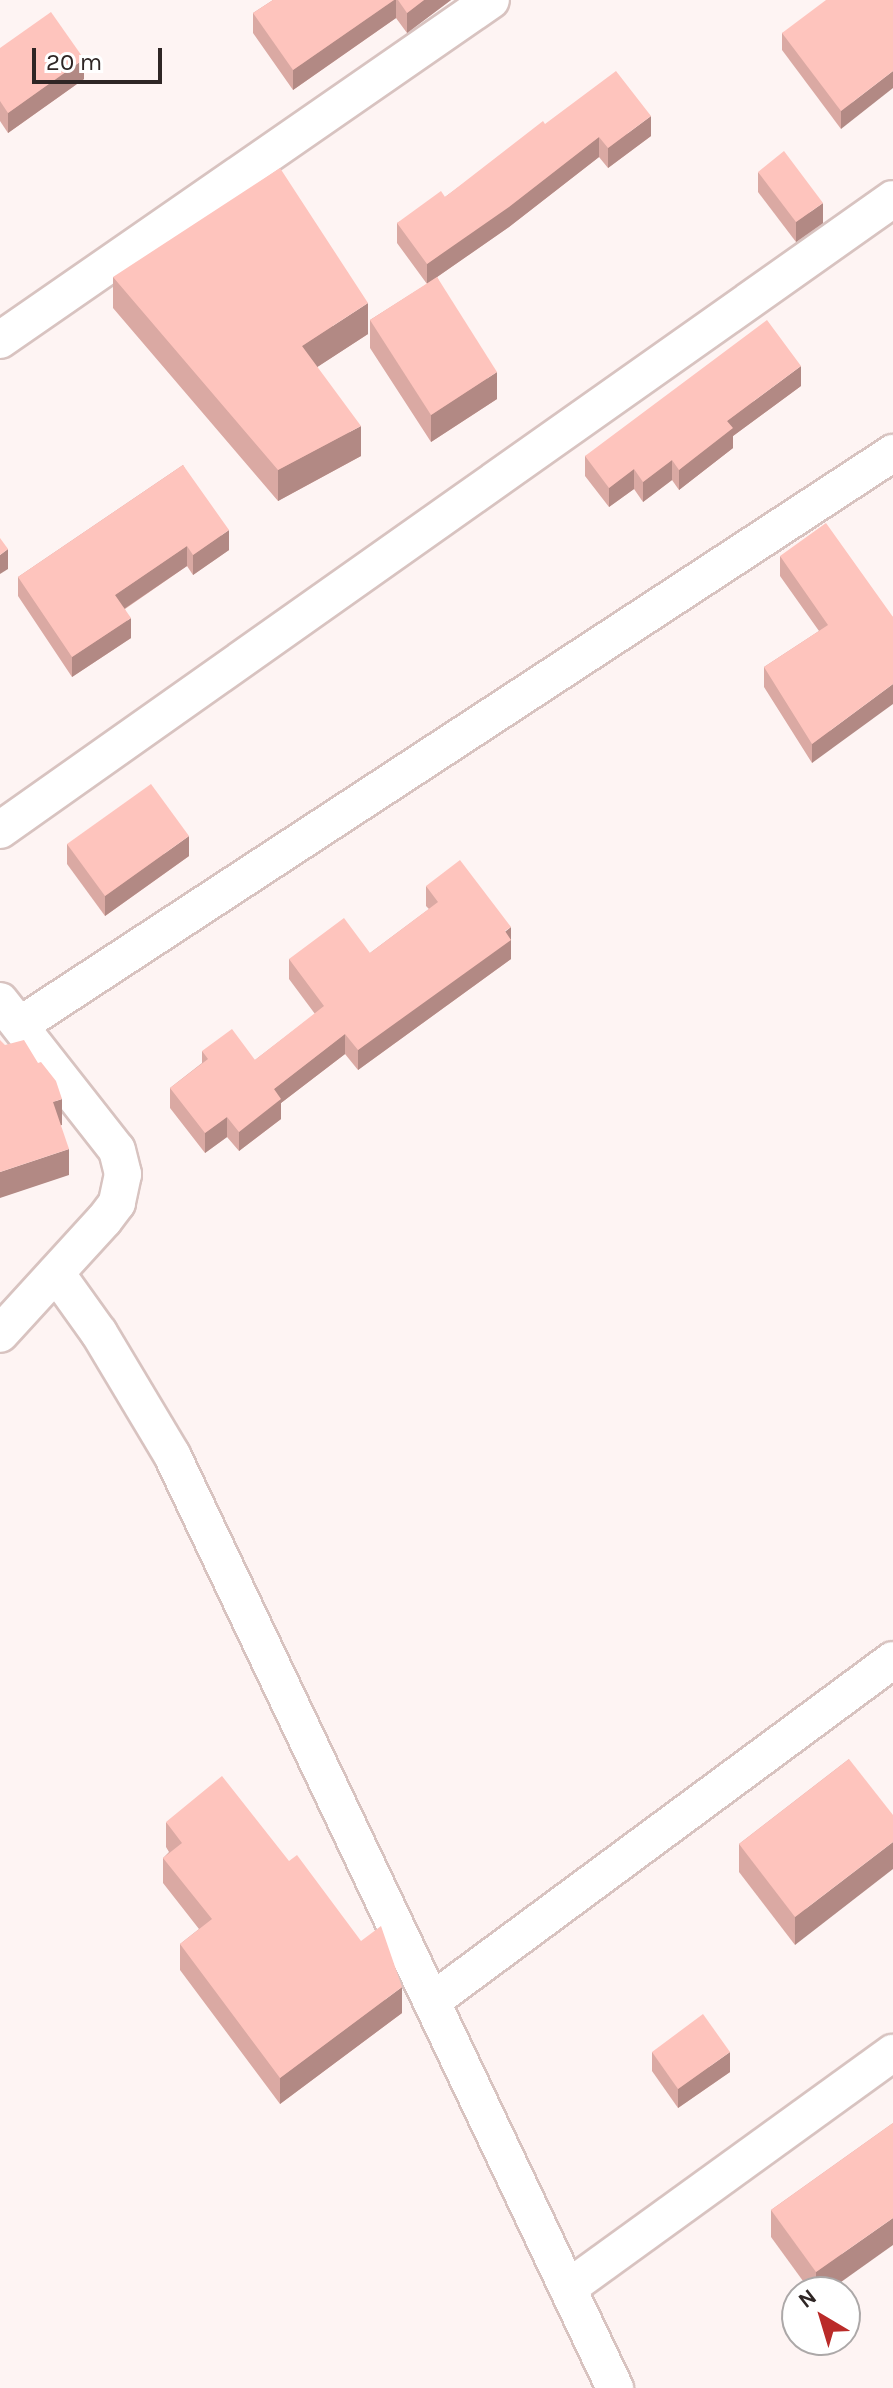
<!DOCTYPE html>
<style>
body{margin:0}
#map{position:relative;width:893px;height:2388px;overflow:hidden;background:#fef4f3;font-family:Karla,sans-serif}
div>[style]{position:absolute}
.roads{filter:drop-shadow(2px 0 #d8c3c0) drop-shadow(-2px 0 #d8c3c0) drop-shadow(0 2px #d8c3c0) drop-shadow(0 -2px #d8c3c0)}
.street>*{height:36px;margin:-18px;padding:0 18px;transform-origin:18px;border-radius:18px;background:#fff}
.wall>*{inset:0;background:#daa9a3}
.shaded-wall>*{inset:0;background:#b28984}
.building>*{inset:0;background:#fec4bd}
span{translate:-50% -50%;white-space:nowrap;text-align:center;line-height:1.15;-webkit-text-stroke:6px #fff;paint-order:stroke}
.north{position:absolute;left:781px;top:2276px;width:80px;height:80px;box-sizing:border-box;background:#fff;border:2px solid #aca8a8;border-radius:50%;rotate:322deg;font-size:22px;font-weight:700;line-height:32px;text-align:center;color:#2f2625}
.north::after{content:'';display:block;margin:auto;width:28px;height:36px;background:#ba2b29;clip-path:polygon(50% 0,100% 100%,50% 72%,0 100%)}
.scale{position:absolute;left:32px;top:48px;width:130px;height:36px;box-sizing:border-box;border:4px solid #2f2625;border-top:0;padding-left:10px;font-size:24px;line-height:28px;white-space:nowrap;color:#2f2625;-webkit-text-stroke:6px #fff;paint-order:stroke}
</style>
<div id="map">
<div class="roads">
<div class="street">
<div style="left:0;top:340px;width:597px;rotate:-34.7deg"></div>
<div style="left:0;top:830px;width:1093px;rotate:-35.25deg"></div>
<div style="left:0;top:1001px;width:189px;rotate:51.9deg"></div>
<div style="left:117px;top:1150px;width:25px;rotate:76deg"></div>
<div style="left:123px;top:1174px;width:30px;rotate:102deg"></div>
<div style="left:117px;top:1203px;width:21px;rotate:127deg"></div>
<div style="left:104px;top:1220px;width:154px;rotate:132.4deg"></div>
<div style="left:20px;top:1025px;width:1044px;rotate:-33.23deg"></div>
<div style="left:56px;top:1273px;width:74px;rotate:54.4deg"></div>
<div style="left:99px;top:1333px;width:142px;rotate:59.1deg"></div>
<div style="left:172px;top:1455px;width:1033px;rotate:64.6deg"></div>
<div style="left:432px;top:2001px;width:573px;rotate:-36.49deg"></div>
<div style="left:568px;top:2288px;width:401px;rotate:-35.9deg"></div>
</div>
</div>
<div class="wall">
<div style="clip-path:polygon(273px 0,451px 0,407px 33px,396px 18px,293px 90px,253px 33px,253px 13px)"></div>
<div style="clip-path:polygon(893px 0,841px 129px,782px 50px,782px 33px)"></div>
<div style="clip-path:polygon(0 48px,84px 79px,8px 133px,0 121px)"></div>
<div style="clip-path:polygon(545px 124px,651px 136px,608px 168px,599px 157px,509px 227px,437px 277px,497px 399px,431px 442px,370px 348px,370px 320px,427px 284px,397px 243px,397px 223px,445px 197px)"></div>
<div style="clip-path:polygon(758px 172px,823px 223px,796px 242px,758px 192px)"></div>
<div style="clip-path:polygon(113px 277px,368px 334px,317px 367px,361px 456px,278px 501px,113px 308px)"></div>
<div style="clip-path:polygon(801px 386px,733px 436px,733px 448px,679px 490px,672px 480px,643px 502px,634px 489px,609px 507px,585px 476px,585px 456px)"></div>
<div style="clip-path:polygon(183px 465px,229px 550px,193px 575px,187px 566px,125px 609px,131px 638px,72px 677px,18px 596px,18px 577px)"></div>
<div style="clip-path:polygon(780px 556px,893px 617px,812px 763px,764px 687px,764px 667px,819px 631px,780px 576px)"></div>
<div style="clip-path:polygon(67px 844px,189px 856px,105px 916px,67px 864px)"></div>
<div style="clip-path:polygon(426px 886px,511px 939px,511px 959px,358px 1070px,345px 1054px,281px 1103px,281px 1119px,239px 1151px,227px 1137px,205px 1153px,170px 1108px,170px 1088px,202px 1063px,202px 1051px,255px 1060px,315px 1014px,289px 979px,289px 959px,370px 953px,429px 909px,426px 906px)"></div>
<div style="clip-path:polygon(849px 1759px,795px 1945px,739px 1872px,739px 1844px)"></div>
<div style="clip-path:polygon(166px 1822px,402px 2013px,280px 2104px,180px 1970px,180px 1944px,199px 1929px,163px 1883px,163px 1858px,169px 1852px,166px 1847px)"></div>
<div style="clip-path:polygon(652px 2052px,730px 2072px,678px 2108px,652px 2071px)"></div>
<div style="clip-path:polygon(893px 2123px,827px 2292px,811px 2292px,771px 2237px,771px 2210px)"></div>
</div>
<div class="shaded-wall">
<div style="clip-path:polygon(394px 0,396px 0,396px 18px,293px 90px,293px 70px)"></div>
<div style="clip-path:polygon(424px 0,451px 0,407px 33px,407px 13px)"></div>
<div style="clip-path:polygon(84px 59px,84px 79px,8px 133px,8px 113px)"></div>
<div style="clip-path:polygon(893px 71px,893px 88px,841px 129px,841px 111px)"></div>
<div style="clip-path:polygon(651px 116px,651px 136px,608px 168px,608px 148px)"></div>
<div style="clip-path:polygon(599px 137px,599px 157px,509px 227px,427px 284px,427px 264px)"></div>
<div style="clip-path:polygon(823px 203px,823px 223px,796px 242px,796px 222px)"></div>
<div style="clip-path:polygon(368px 303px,368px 334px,302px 377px,302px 346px)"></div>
<div style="clip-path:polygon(801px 366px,801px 386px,733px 436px,733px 448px,679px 490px,679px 470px,727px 421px)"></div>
<div style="clip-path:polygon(497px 372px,497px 399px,431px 442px,431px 415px)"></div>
<div style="clip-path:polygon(361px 426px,361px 456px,278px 501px,278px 470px)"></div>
<div style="clip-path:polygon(672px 460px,672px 480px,643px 502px,643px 482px)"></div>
<div style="clip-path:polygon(634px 469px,634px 489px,609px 507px,609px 488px)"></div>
<div style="clip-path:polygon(229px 530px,229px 550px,193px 575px,193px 555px)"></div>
<div style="clip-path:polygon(187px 546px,187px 566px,115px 615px,115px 595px)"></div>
<div style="clip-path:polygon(8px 549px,8px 569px,0 574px,0 555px)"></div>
<div style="clip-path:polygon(131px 618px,131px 638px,72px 677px,72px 657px)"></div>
<div style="clip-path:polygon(893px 684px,893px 704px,812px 763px,812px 744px)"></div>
<div style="clip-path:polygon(189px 836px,189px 856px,105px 916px,105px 896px)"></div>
<div style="clip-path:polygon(511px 927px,511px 959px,358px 1070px,358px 1050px)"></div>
<div style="clip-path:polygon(345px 1034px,345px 1054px,281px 1103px,281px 1119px,239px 1151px,239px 1132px,274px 1089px)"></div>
<div style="clip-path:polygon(62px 1099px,62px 1125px,53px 1127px,53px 1102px)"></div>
<div style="clip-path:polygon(227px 1117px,227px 1137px,205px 1153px,205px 1133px)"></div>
<div style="clip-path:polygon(69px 1149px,69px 1175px,0 1198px,0 1172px)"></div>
<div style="clip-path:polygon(893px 1842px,893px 1869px,795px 1945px,795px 1917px)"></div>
<div style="clip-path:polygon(402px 1987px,402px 2013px,280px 2104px,280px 2078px)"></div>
<div style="clip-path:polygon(730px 2052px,730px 2072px,678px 2108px,678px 2089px)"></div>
<div style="clip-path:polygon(893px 2218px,893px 2245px,827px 2292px,816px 2292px,816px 2272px)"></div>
</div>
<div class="building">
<div style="clip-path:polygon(273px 0,394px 0,293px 70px,253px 13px)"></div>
<div style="clip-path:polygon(398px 0,424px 0,407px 13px)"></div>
<div style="clip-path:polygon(826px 0,893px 0,893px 71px,841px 111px,782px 33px)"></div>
<div style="clip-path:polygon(51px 12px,84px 59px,8px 113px,0 101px,0 48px)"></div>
<div style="clip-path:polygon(616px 71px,651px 116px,608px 148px,599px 137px,509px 207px,427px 264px,397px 223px,441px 191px,445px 197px,543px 121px,545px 124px)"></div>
<div style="clip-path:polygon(784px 151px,823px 203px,796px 222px,758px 172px)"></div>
<div style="clip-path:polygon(280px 168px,368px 303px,302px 346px,361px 426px,278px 470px,113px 277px)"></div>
<div style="clip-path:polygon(437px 277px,497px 372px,431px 415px,370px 320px)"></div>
<div style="clip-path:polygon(767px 320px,801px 366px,727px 421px,733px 428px,679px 470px,672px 460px,643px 482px,634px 469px,609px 488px,585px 456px)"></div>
<div style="clip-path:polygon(183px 465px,229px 530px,193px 555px,187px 546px,115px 595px,131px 618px,72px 657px,18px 577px)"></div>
<div style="clip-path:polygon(826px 523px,893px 617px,893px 684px,812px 744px,764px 667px,828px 625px,780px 556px)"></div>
<div style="clip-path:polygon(0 538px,8px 549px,0 555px)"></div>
<div style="clip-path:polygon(151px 784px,189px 836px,105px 896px,67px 844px)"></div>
<div style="clip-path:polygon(460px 860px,511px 927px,505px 931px,511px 940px,358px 1050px,345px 1034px,274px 1089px,281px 1099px,239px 1132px,227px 1117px,205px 1133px,170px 1088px,208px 1059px,202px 1051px,232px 1029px,255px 1060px,324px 1006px,289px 959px,344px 918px,370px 953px,438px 902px,426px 886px)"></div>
<div style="clip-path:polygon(0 1040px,5px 1045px,24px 1040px,38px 1063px,41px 1062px,56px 1081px,62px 1099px,53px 1102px,69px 1149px,0 1172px)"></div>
<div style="clip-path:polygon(849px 1759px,893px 1815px,893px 1842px,795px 1917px,739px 1844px)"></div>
<div style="clip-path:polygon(222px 1776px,289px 1861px,297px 1855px,361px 1941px,381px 1926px,402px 1987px,280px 2078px,180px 1944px,212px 1919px,163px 1858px,182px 1843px,166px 1822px)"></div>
<div style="clip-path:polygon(703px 2014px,730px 2052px,678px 2089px,652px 2052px)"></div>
<div style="clip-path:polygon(893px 2123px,893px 2218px,816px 2272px,771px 2210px)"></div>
</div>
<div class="north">N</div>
<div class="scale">20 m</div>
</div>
